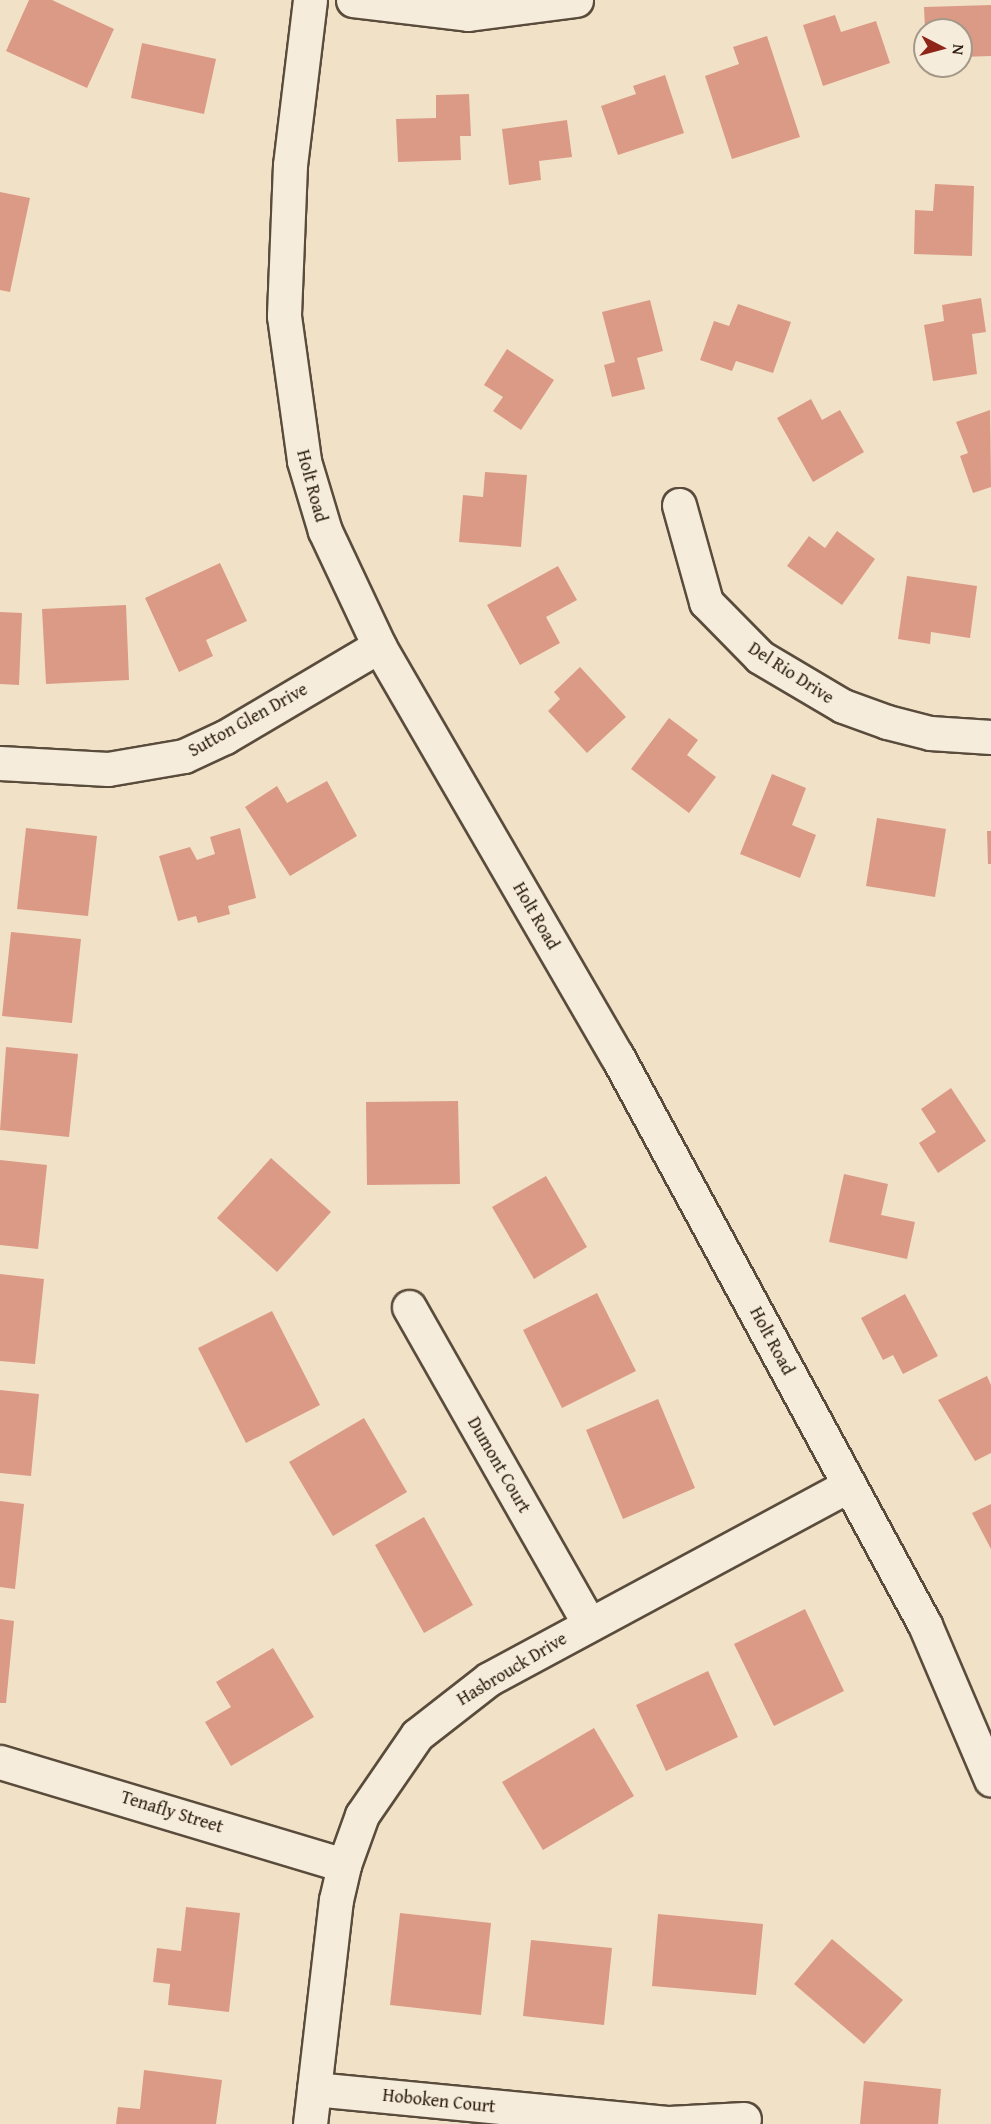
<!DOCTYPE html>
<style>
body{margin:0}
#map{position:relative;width:991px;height:2124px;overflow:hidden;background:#f1e2c7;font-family:"Gentium Book Plus",serif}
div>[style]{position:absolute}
.building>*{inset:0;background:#db9a86}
.roads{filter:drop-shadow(2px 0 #5a4c3c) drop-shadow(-2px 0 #5a4c3c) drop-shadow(0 2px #5a4c3c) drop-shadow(0 -2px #5a4c3c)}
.minor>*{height:33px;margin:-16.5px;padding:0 16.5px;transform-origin:16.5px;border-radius:16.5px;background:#f6ecdb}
span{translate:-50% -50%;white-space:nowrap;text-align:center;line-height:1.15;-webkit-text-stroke:4.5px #f6ecdb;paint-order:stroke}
.street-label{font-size:18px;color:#281a0d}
.north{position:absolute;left:913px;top:18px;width:60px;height:60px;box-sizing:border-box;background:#f6ecdb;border:2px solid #a49889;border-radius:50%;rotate:96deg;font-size:16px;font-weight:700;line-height:24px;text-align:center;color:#281a0d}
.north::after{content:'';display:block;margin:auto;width:21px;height:27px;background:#8f2418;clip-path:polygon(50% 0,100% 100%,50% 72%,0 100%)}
</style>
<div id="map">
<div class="building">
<div style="clip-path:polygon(29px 0,52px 0,114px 29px,87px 88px,6px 51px)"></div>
<div style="clip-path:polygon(991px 5px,991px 56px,961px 57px,961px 30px,925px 30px,924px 7px)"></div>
<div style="clip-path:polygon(835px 15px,841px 32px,876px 21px,890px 63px,823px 86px,803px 25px)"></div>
<div style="clip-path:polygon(767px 36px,800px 137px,732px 159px,705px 76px,739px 64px,733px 47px)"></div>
<div style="clip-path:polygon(142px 43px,216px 59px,204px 114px,131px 98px)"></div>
<div style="clip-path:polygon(665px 75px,684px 133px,618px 155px,601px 106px,636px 94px,633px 86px)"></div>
<div style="clip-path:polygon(469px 94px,471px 136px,460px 136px,461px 160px,398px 162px,396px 119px,436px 118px,436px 95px)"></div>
<div style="clip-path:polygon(567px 120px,572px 157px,539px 161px,541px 180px,509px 185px,502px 129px)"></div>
<div style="clip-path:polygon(935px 184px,974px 186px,972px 256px,914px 254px,915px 210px,933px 211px)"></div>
<div style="clip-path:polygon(0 192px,30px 198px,10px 292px,0 290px)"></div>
<div style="clip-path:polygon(981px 298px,986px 332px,972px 334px,977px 374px,933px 381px,924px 325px,944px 321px,942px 305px)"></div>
<div style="clip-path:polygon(650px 300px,663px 351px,637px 358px,645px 389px,612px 397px,604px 365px,615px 362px,602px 312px)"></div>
<div style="clip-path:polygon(738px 304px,791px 322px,773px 373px,736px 361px,732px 371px,700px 360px,714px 321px,729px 326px)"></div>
<div style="clip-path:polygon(507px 349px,554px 380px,521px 430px,493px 411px,503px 397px,484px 385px)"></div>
<div style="clip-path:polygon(811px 399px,822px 420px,840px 410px,864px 452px,813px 482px,777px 418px)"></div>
<div style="clip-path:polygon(990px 410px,991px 487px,973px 493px,960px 456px,968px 453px,956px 422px)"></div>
<div style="clip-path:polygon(485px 472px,527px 475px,521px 547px,459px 542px,463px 495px,483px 497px)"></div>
<div style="clip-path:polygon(837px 531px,875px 559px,842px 605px,787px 566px,809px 536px,825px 548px)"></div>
<div style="clip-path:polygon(220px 563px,247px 621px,206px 640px,213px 656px,179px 672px,145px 598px)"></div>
<div style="clip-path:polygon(558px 566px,577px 600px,546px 617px,560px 643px,520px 665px,487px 605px)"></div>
<div style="clip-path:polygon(907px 576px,977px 586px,970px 638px,931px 632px,930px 644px,898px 639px)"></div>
<div style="clip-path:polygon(126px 605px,129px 680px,46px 684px,42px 609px)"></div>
<div style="clip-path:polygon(0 612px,22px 613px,19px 685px,0 684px)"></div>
<div style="clip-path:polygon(580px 667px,626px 717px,587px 753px,548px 711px,560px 699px,554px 692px)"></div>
<div style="clip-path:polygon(669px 718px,698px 740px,687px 755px,716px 777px,689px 813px,631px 769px)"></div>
<div style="clip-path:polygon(772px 774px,806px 788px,792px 825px,816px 835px,800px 878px,740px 854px)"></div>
<div style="clip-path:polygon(327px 781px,357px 836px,290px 876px,245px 807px,277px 786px,287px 803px)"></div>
<div style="clip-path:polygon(877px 818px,946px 829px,935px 897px,866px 886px)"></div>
<div style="clip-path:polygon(26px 828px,97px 836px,88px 916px,17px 909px)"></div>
<div style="clip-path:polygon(240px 828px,256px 898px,228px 906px,230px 914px,198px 923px,196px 916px,178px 921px,159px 856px,190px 847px,197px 860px,215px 854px,210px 837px)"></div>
<div style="clip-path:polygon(987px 831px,991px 831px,991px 864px,988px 864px)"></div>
<div style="clip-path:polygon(11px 932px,81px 939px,72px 1023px,2px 1016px)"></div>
<div style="clip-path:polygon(6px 1047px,78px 1054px,69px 1137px,0 1130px)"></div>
<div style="clip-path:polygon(951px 1088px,986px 1141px,938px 1173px,919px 1143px,936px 1132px,921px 1109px)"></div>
<div style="clip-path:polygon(458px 1101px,460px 1184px,367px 1185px,366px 1102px)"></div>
<div style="clip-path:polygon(271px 1158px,331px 1212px,277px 1272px,217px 1218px)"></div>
<div style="clip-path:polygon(0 1160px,47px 1165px,38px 1249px,0 1245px)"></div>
<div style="clip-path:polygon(844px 1174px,888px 1184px,881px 1215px,915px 1222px,907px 1259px,829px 1242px)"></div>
<div style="clip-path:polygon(546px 1176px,587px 1247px,534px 1279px,492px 1207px)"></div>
<div style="clip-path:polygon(0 1274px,44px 1279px,35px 1364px,0 1361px)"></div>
<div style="clip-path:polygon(597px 1293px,636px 1371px,562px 1408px,523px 1330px)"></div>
<div style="clip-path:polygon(905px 1294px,938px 1356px,903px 1374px,893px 1355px,883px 1360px,861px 1318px)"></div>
<div style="clip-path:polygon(272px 1311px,320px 1405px,246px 1443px,198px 1348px)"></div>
<div style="clip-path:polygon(987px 1376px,991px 1385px,991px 1453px,975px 1461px,938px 1400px)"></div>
<div style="clip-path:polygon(0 1390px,39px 1394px,31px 1476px,0 1473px)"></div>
<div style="clip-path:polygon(658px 1399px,695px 1488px,623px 1519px,586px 1430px)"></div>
<div style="clip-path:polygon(364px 1418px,407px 1492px,333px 1536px,289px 1462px)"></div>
<div style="clip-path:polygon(0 1501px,24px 1504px,15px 1589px,0 1587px)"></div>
<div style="clip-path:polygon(991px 1504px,991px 1549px,972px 1513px)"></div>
<div style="clip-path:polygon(424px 1517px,473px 1605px,424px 1633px,375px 1545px)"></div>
<div style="clip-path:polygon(805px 1609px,844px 1691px,774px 1726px,734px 1644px)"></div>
<div style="clip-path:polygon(0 1619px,14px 1621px,6px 1703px,0 1703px)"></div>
<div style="clip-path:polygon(273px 1648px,314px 1717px,231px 1766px,205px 1722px,231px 1707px,216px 1682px)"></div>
<div style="clip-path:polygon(708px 1671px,738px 1737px,666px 1771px,636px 1705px)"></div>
<div style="clip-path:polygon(594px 1728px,634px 1796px,543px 1850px,502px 1782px)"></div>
<div style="clip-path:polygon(186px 1907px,240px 1913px,229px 2012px,168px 2005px,170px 1984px,153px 1982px,157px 1948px,181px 1951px)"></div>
<div style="clip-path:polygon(400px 1913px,491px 1923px,481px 2015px,390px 2005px)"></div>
<div style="clip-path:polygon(658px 1914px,763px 1924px,756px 1995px,652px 1986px)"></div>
<div style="clip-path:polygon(832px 1939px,903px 2000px,864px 2044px,794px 1984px)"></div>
<div style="clip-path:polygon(531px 1940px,612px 1948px,604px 2025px,523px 2016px)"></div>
<div style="clip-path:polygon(144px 2070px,222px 2080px,216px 2124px,116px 2124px,118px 2107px,140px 2109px)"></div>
<div style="clip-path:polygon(864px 2081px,941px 2089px,938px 2124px,860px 2124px)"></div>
</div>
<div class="roads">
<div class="minor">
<div style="left:310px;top:0;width:166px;rotate:96.9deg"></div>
<div style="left:290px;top:165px;width:151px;rotate:92.3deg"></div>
<div style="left:284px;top:316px;width:146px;rotate:82.1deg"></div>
<div style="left:304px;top:461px;width:73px;rotate:73.3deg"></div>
<div style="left:325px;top:531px;width:127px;rotate:64.8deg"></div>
<div style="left:379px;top:646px;width:474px;rotate:59.9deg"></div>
<div style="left:617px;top:1056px;width:647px;rotate:61.57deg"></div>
<div style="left:925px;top:1625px;width:168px;rotate:66.9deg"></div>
<div style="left:353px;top:0;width:116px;rotate:6.9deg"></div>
<div style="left:468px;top:14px;width:109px;rotate:-7.4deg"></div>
<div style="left:679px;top:505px;width:101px;rotate:74.4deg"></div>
<div style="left:706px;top:602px;width:77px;rotate:45.5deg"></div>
<div style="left:760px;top:657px;width:96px;rotate:30.6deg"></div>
<div style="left:843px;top:706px;width:47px;rotate:20deg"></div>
<div style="left:887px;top:722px;width:44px;rotate:14.3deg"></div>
<div style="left:930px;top:733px;width:61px;rotate:3.8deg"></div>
<div style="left:0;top:763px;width:108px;rotate:3.2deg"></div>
<div style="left:108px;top:769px;width:77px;rotate:-9.7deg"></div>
<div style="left:184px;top:756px;width:45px;rotate:-24.9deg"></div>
<div style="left:225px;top:737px;width:179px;rotate:-30.6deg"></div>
<div style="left:409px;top:1307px;width:365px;rotate:60.4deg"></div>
<div style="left:0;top:1762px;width:359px;rotate:16.7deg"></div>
<div style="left:314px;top:2089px;width:357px;rotate:5.5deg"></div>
<div style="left:669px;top:2123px;width:75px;rotate:-3.1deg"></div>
<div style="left:310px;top:2124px;width:226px;rotate:-83.4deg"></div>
<div style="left:336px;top:1900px;width:36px;rotate:-77deg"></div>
<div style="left:344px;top:1865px;width:53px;rotate:-70.2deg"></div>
<div style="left:362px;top:1815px;width:97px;rotate:-55.5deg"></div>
<div style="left:417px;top:1735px;width:91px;rotate:-37.9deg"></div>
<div style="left:489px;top:1679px;width:409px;rotate:-28.3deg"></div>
</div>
</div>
<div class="street-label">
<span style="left:312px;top:486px;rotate:75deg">Holt Road</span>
<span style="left:791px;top:673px;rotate:33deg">Del Rio Drive</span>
<span style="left:248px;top:720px;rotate:-29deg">Sutton Glen Drive</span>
<span style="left:536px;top:916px;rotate:60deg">Holt Road</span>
<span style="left:772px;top:1341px;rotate:62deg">Holt Road</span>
<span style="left:499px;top:1465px;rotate:60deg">Dumont Court</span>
<span style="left:512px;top:1669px;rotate:-31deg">Hasbrouck Drive</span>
<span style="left:172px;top:1812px;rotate:17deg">Tenafly Street</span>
<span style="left:439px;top:2101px;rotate:6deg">Hoboken Court</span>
</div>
<div class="north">N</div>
</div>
